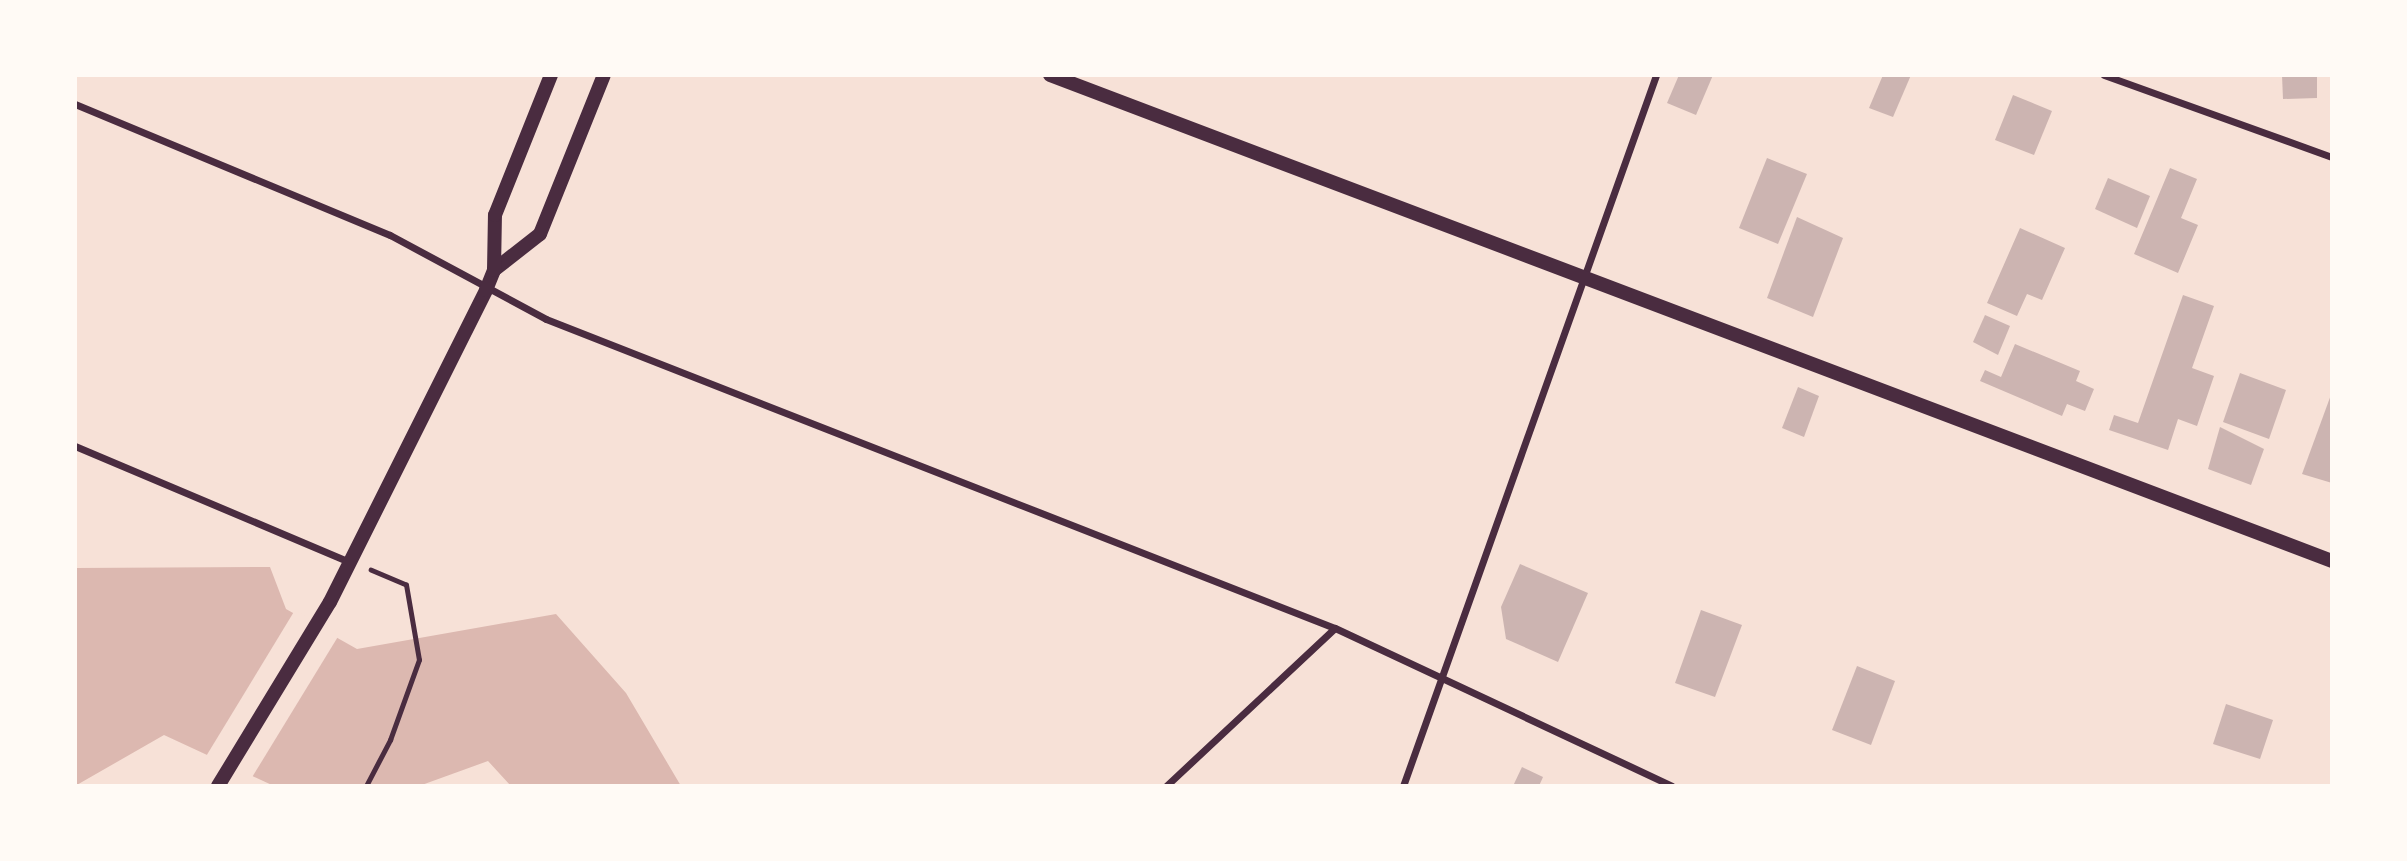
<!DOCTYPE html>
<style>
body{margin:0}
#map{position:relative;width:2407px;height:861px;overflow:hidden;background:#f7e1d7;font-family:"IBM Plex Serif",serif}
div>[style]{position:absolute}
.water>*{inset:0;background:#dcb8b0}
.pier>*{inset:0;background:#f7e1d7}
.building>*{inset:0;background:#ccb4b1}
.path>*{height:4.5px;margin:-2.25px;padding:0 2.25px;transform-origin:2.25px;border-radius:2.25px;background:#4a2c40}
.minor>*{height:7px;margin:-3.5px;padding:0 3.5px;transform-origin:3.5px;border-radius:3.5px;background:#4a2c40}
.secondary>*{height:14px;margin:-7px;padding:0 7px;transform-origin:7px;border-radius:7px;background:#4a2c40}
span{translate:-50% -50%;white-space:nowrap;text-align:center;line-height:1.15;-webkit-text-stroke:7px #fffaf5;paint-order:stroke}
.frame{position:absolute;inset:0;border:77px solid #fffaf5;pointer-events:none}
</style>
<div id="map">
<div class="water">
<div style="clip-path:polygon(270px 567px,286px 609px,357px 649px,556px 614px,626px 693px,681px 786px,511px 786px,488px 761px,419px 786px,274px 786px,164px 735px,75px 786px,75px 568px)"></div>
</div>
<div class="pier">
<div style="clip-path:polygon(295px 610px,339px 635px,251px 779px,205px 758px)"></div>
</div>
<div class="building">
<div style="clip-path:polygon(1679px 75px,1713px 75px,1696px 115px,1667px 103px)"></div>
<div style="clip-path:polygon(1883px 75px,1911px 75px,1893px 117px,1869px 108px)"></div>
<div style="clip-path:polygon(2282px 75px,2317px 75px,2317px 98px,2283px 99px)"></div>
<div style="clip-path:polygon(2013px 95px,2052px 111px,2034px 155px,1995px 140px)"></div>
<div style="clip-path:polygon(1767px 158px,1807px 174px,1778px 244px,1739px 228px)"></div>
<div style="clip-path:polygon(2170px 168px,2197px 179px,2181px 218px,2198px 225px,2178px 273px,2134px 254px)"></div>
<div style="clip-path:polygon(2108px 178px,2150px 196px,2137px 228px,2095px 209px)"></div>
<div style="clip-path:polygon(1797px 217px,1843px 238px,1813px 317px,1767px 298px)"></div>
<div style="clip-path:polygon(2020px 228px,2065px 248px,2042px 300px,2027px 294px,2017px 316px,1987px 303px)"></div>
<div style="clip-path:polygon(2183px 295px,2214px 306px,2192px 368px,2214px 376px,2197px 426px,2178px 419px,2168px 450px,2109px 430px,2114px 415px,2138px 423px)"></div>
<div style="clip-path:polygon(1985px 315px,2010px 326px,1998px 355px,1973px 342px)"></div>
<div style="clip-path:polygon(2015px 344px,2080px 371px,2076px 381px,2094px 389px,2085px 411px,2067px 404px,2062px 416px,1980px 381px,1985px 370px,2001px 377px)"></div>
<div style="clip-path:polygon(2240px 373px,2286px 390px,2269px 439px,2223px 422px)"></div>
<div style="clip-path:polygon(1798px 387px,1819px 396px,1804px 437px,1782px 428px)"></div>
<div style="clip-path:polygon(2332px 392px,2332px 483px,2302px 474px)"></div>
<div style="clip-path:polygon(2220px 427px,2264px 449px,2251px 485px,2208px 469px)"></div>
<div style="clip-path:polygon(1520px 564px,1588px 593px,1558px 662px,1506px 639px,1501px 607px)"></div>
<div style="clip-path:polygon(1701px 610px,1742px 625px,1715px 697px,1675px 683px)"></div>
<div style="clip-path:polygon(1857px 666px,1895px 681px,1871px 745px,1832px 730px)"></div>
<div style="clip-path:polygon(2226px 704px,2273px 720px,2260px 759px,2213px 744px)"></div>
<div style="clip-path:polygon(1522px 767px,1543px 777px,1539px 786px,1513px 786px)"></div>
</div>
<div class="path">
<div style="left:366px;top:786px;width:52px;rotate:-62.4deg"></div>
<div style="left:390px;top:740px;width:85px;rotate:-70.1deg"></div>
<div style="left:419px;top:660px;width:76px;rotate:-99.8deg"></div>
<div style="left:406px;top:585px;width:38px;rotate:-157deg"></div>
</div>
<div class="minor">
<div style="left:2104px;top:75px;width:242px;rotate:19.8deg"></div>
<div style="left:75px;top:104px;width:341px;rotate:22.6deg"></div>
<div style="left:390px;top:235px;width:177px;rotate:28.3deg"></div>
<div style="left:546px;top:319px;width:847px;rotate:21.39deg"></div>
<div style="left:1335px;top:628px;width:372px;rotate:25.1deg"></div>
<div style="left:75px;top:446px;width:298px;rotate:22.9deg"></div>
<div style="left:1166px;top:786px;width:231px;rotate:-43.1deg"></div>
<div style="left:1403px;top:786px;width:755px;rotate:-70.41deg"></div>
</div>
<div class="secondary">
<div style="left:1050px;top:75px;width:1371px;rotate:20.76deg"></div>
<div style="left:494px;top:270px;width:58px;rotate:-38deg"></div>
<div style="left:540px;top:234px;width:171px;rotate:-68.1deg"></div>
<div style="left:218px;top:786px;width:215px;rotate:-58.7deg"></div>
<div style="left:330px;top:602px;width:349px;rotate:-63.4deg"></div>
<div style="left:486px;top:290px;width:22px;rotate:-68deg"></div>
<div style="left:494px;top:270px;width:55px;rotate:-89deg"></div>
<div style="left:495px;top:215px;width:151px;rotate:-68.2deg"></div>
</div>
<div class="frame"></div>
</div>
